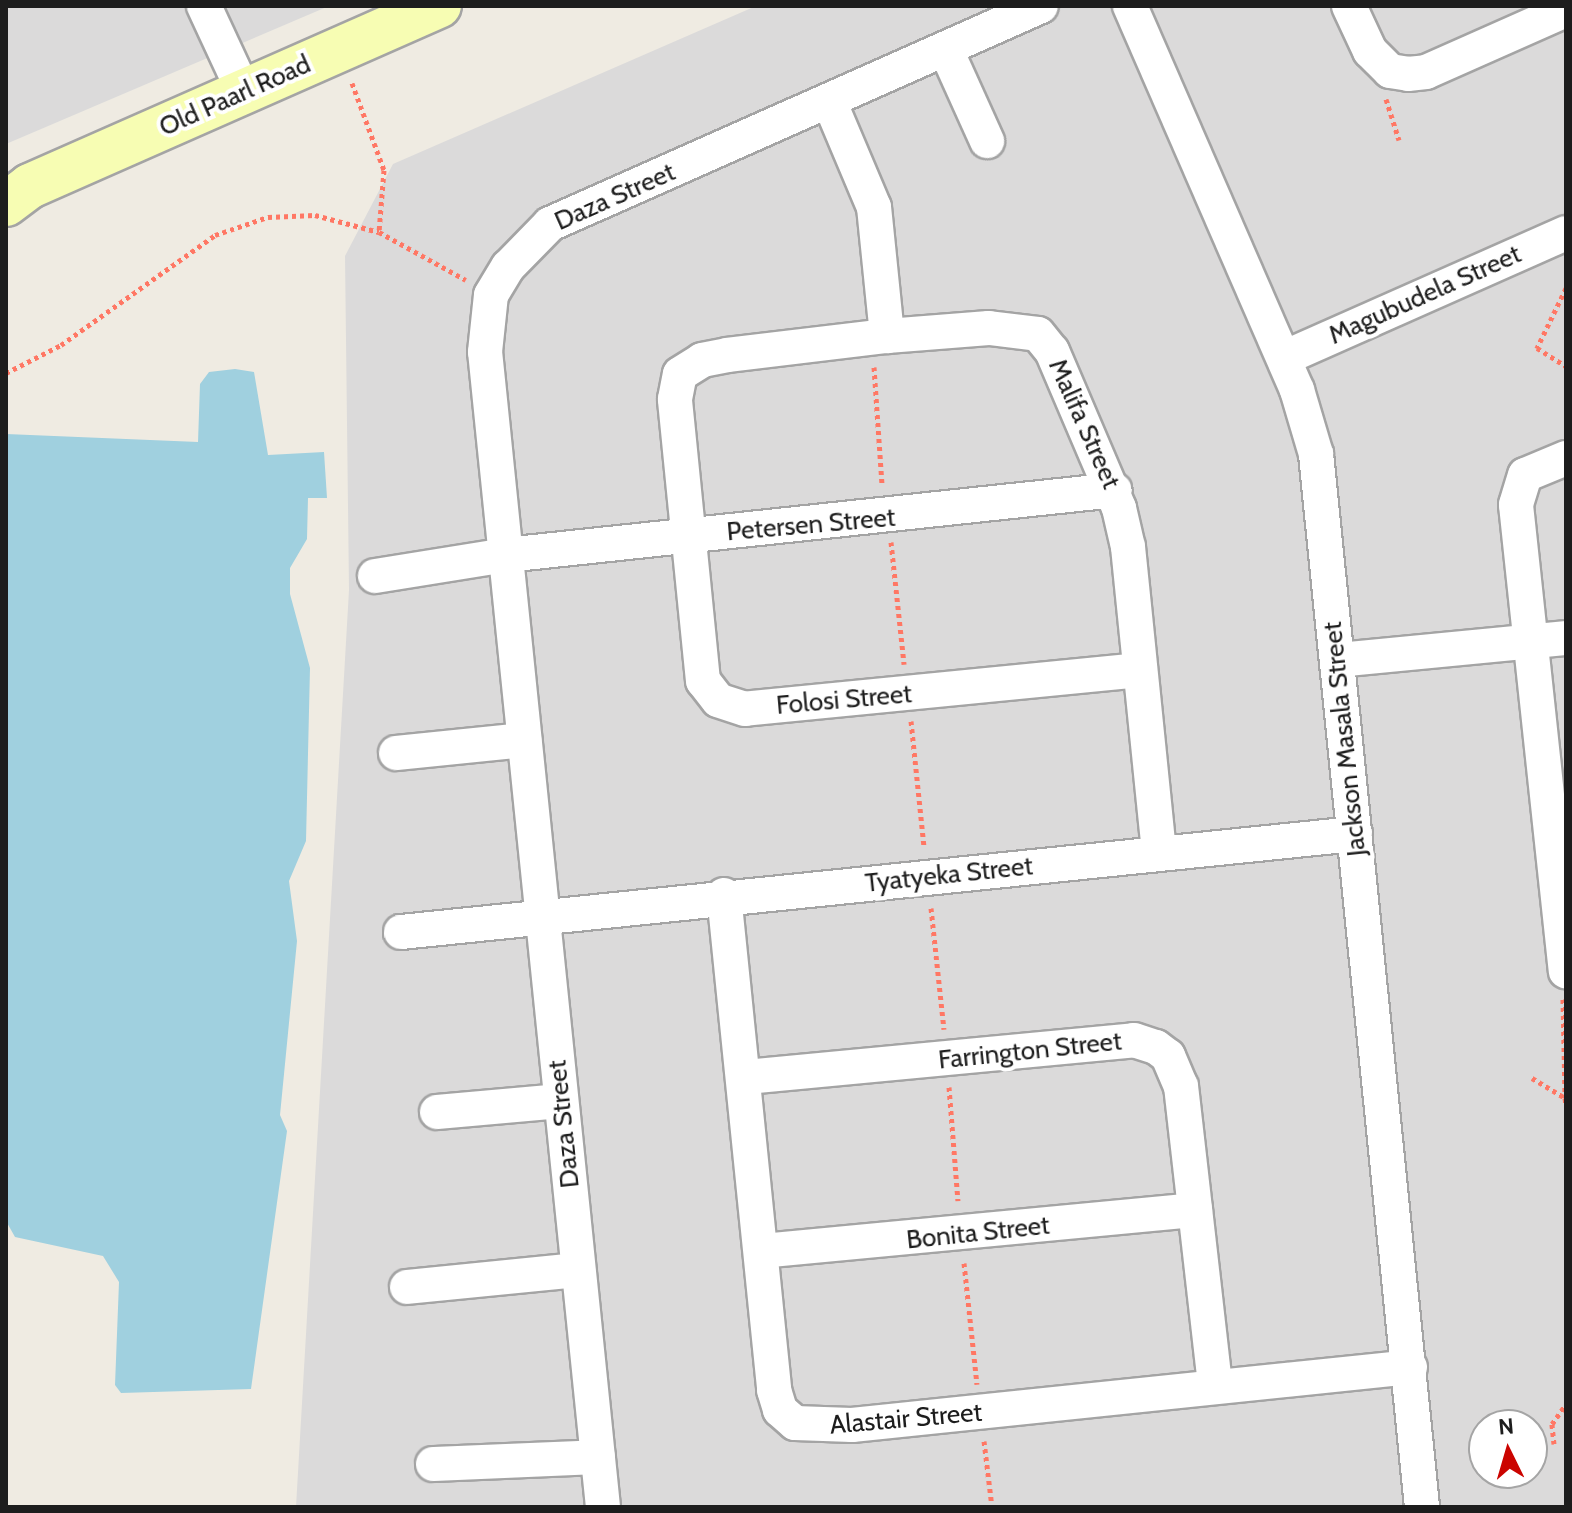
<!DOCTYPE html>
<style>
body{margin:0}
#map{position:relative;width:1572px;height:1513px;overflow:hidden;background:#efebe2;font-family:Cabin,sans-serif}
div>[style]{position:absolute}
.residential>*{inset:0;background:#dbdada}
.water>*{inset:0;background:#a0d0df}
.path>*{height:5px;margin-top:-2.5px;transform-origin:0;background:repeating-linear-gradient(90deg,#ff7764 0 4px,transparent 0 8px)}
.roads{filter:drop-shadow(2px 0 #a4a4a4) drop-shadow(-2px 0 #a4a4a4) drop-shadow(0 2px #a4a4a4) drop-shadow(0 -2px #a4a4a4)}
.minor>*{height:34px;margin:-17px;padding:0 17px;transform-origin:17px;border-radius:17px;background:#fff}
.secondary>*{height:44px;margin:-22px;padding:0 22px;transform-origin:22px;border-radius:22px;background:#f7fdb3}
span{translate:-50% -50%;white-space:nowrap;text-align:center;line-height:1.15;-webkit-text-stroke:8px #fff;paint-order:stroke}
.street-label{font-size:26px;color:#1d1d1d}
.frame{position:absolute;inset:0;border:8px solid #1d1d1d;pointer-events:none}
.north{position:absolute;left:1468px;top:1409px;width:80px;height:80px;box-sizing:border-box;background:#fff;border:2px solid #a5a5a5;border-radius:50%;rotate:355deg;font-size:22px;font-weight:700;line-height:32px;text-align:center;color:#1d1d1d}
.north::after{content:'';display:block;margin:auto;width:28px;height:36px;background:#cb0400;clip-path:polygon(50% 0,100% 100%,50% 72%,0 100%)}
</style>
<div id="map">
<div class="residential">
<div style="clip-path:polygon(6px 6px,329px 6px,6px 144px)"></div>
<div style="clip-path:polygon(evenodd,756px 6px,1566px 6px,1566px 1507px,296px 1507px,349px 590px,345px 256px,393px 164px,756px 6px,1484px 1425px,1532px 1425px,1532px 1473px,1484px 1473px,1484px 1425px)"></div>
</div>
<div class="water">
<div style="clip-path:polygon(235px 369px,254px 372px,268px 455px,324px 452px,327px 498px,308px 498px,307px 539px,290px 568px,290px 594px,310px 668px,306px 841px,289px 881px,297px 941px,280px 1115px,287px 1131px,251px 1389px,121px 1393px,115px 1385px,119px 1282px,103px 1256px,15px 1237px,6px 1221px,6px 434px,198px 442px,200px 384px,209px 372px)"></div>
</div>
<div class="path">
<div style="left:352px;top:83px;width:93px;rotate:69.8deg"></div>
<div style="left:384px;top:170px;width:62px;rotate:94.6deg"></div>
<div style="left:379px;top:232px;width:99px;rotate:28.9deg"></div>
<div style="left:1386px;top:99px;width:43px;rotate:72.4deg"></div>
<div style="left:1566px;top:288px;width:67px;rotate:115.8deg"></div>
<div style="left:1537px;top:348px;width:34px;rotate:32deg"></div>
<div style="left:874px;top:367px;width:118px;rotate:86.1deg"></div>
<div style="left:6px;top:373px;width:62px;rotate:-27deg"></div>
<div style="left:61px;top:345px;width:189px;rotate:-35.5deg"></div>
<div style="left:215px;top:235px;width:56px;rotate:-18.8deg"></div>
<div style="left:268px;top:217px;width:47px;rotate:-2.4deg"></div>
<div style="left:315px;top:215px;width:66px;rotate:14.9deg"></div>
<div style="left:891px;top:542px;width:123px;rotate:83.9deg"></div>
<div style="left:911px;top:721px;width:126px;rotate:84.1deg"></div>
<div style="left:931px;top:908px;width:122px;rotate:83.9deg"></div>
<div style="left:1563px;top:999px;width:99px;rotate:88.8deg"></div>
<div style="left:1532px;top:1078px;width:39px;rotate:31deg"></div>
<div style="left:1565px;top:1098px;width:8px;rotate:83deg"></div>
<div style="left:949px;top:1087px;width:114px;rotate:85.5deg"></div>
<div style="left:964px;top:1263px;width:122px;rotate:83.9deg"></div>
<div style="left:984px;top:1441px;width:66px;rotate:83.1deg"></div>
<div style="left:1554px;top:1444px;width:20px;rotate:-96deg"></div>
<div style="left:1552px;top:1424px;width:24px;rotate:-55deg"></div>
</div>
<div class="roads">
<div class="minor">
<div style="left:204px;top:6px;width:95px;rotate:65.1deg"></div>
<div style="left:1130px;top:6px;width:419px;rotate:66.5deg"></div>
<div style="left:1297px;top:390px;width:67px;rotate:73.5deg"></div>
<div style="left:1316px;top:454px;width:1058px;rotate:84.25deg"></div>
<div style="left:1349px;top:6px;width:50px;rotate:65deg"></div>
<div style="left:1370px;top:51px;width:28px;rotate:45deg"></div>
<div style="left:1390px;top:71px;width:18px;rotate:9deg"></div>
<div style="left:1408px;top:74px;width:18px;rotate:-6deg"></div>
<div style="left:1426px;top:72px;width:153px;rotate:-23.9deg"></div>
<div style="left:946px;top:50px;width:100px;rotate:65.7deg"></div>
<div style="left:830px;top:103px;width:113px;rotate:67.1deg"></div>
<div style="left:874px;top:207px;width:130px;rotate:84.2deg"></div>
<div style="left:1284px;top:358px;width:308px;rotate:-23.9deg"></div>
<div style="left:1566px;top:458px;width:44px;rotate:157.5deg"></div>
<div style="left:1525px;top:475px;width:31px;rotate:107deg"></div>
<div style="left:1516px;top:505px;width:469px;rotate:83.9deg"></div>
<div style="left:375px;top:576px;width:133px;rotate:-9.1deg"></div>
<div style="left:506px;top:555px;width:612px;rotate:-6.09deg"></div>
<div style="left:1338px;top:660px;width:229px;rotate:-5.5deg"></div>
<div style="left:1140px;top:670px;width:397px;rotate:174.4deg"></div>
<div style="left:745px;top:709px;width:28px;rotate:-162deg"></div>
<div style="left:718px;top:700px;width:24px;rotate:-128deg"></div>
<div style="left:703px;top:681px;width:283px;rotate:-95.7deg"></div>
<div style="left:675px;top:399px;width:25px;rotate:-79deg"></div>
<div style="left:680px;top:374px;width:26px;rotate:-32deg"></div>
<div style="left:702px;top:360px;width:25px;rotate:-11deg"></div>
<div style="left:727px;top:355px;width:161px;rotate:-6.8deg"></div>
<div style="left:887px;top:336px;width:102px;rotate:-4.5deg"></div>
<div style="left:989px;top:328px;width:49px;rotate:7deg"></div>
<div style="left:1038px;top:334px;width:22px;rotate:51deg"></div>
<div style="left:1052px;top:351px;width:171px;rotate:66.9deg"></div>
<div style="left:1119px;top:508px;width:40px;rotate:77deg"></div>
<div style="left:1128px;top:547px;width:308px;rotate:84.2deg"></div>
<div style="left:396px;top:753px;width:129px;rotate:-5.8deg"></div>
<div style="left:724px;top:895px;width:498px;rotate:84.2deg"></div>
<div style="left:774px;top:1390px;width:21px;rotate:73deg"></div>
<div style="left:780px;top:1410px;width:20px;rotate:41deg"></div>
<div style="left:795px;top:1423px;width:57px;rotate:2deg"></div>
<div style="left:852px;top:1425px;width:561px;rotate:-5.93deg"></div>
<div style="left:401px;top:932px;width:959px;rotate:-5.87deg"></div>
<div style="left:746px;top:1077px;width:390px;rotate:-5.4deg"></div>
<div style="left:1134px;top:1040px;width:23px;rotate:18deg"></div>
<div style="left:1156px;top:1047px;width:15px;rotate:37deg"></div>
<div style="left:1168px;top:1056px;width:33px;rotate:67deg"></div>
<div style="left:1181px;top:1086px;width:302px;rotate:83.5deg"></div>
<div style="left:437px;top:1112px;width:124px;rotate:-5.1deg"></div>
<div style="left:761px;top:1251px;width:436px;rotate:-5.4deg"></div>
<div style="left:407px;top:1287px;width:172px;rotate:-5.7deg"></div>
<div style="left:433px;top:1464px;width:165px;rotate:-2.4deg"></div>
<div style="left:603px;top:1507px;width:1161px;rotate:-95.83deg"></div>
<div style="left:485px;top:352px;width:57px;rotate:-84deg"></div>
<div style="left:491px;top:295px;width:33px;rotate:-59deg"></div>
<div style="left:508px;top:267px;width:60px;rotate:-45.7deg"></div>
<div style="left:550px;top:224px;width:537px;rotate:-23.94deg"></div>
</div>
<div class="secondary">
<div style="left:6px;top:204px;width:30px;rotate:-37deg"></div>
<div style="left:30px;top:186px;width:447px;rotate:-23.8deg"></div>
</div>
</div>
<div class="street-label">
<span style="left:235px;top:96px;rotate:-24deg">Old Paarl Road</span>
<span style="left:615px;top:197px;rotate:-24deg">Daza Street</span>
<span style="left:1425px;top:295px;rotate:-24deg">Magubudela Street</span>
<span style="left:1084px;top:424px;rotate:66deg">Malifa Street</span>
<span style="left:811px;top:525px;rotate:-5deg">Petersen Street</span>
<span style="left:844px;top:700px;rotate:-5deg">Folosi Street</span>
<span style="left:1345px;top:739px;rotate:-96deg">Jackson Masala Street</span>
<span style="left:949px;top:875px;rotate:-6deg">Tyatyeka Street</span>
<span style="left:1030px;top:1051px;rotate:-6deg">Farrington Street</span>
<span style="left:564px;top:1124px;rotate:-96deg">Daza Street</span>
<span style="left:978px;top:1233px;rotate:-6deg">Bonita Street</span>
<span style="left:906px;top:1419px;rotate:-5deg">Alastair Street</span>
</div>
<div class="frame"></div>
<div class="north">N</div>
</div>
